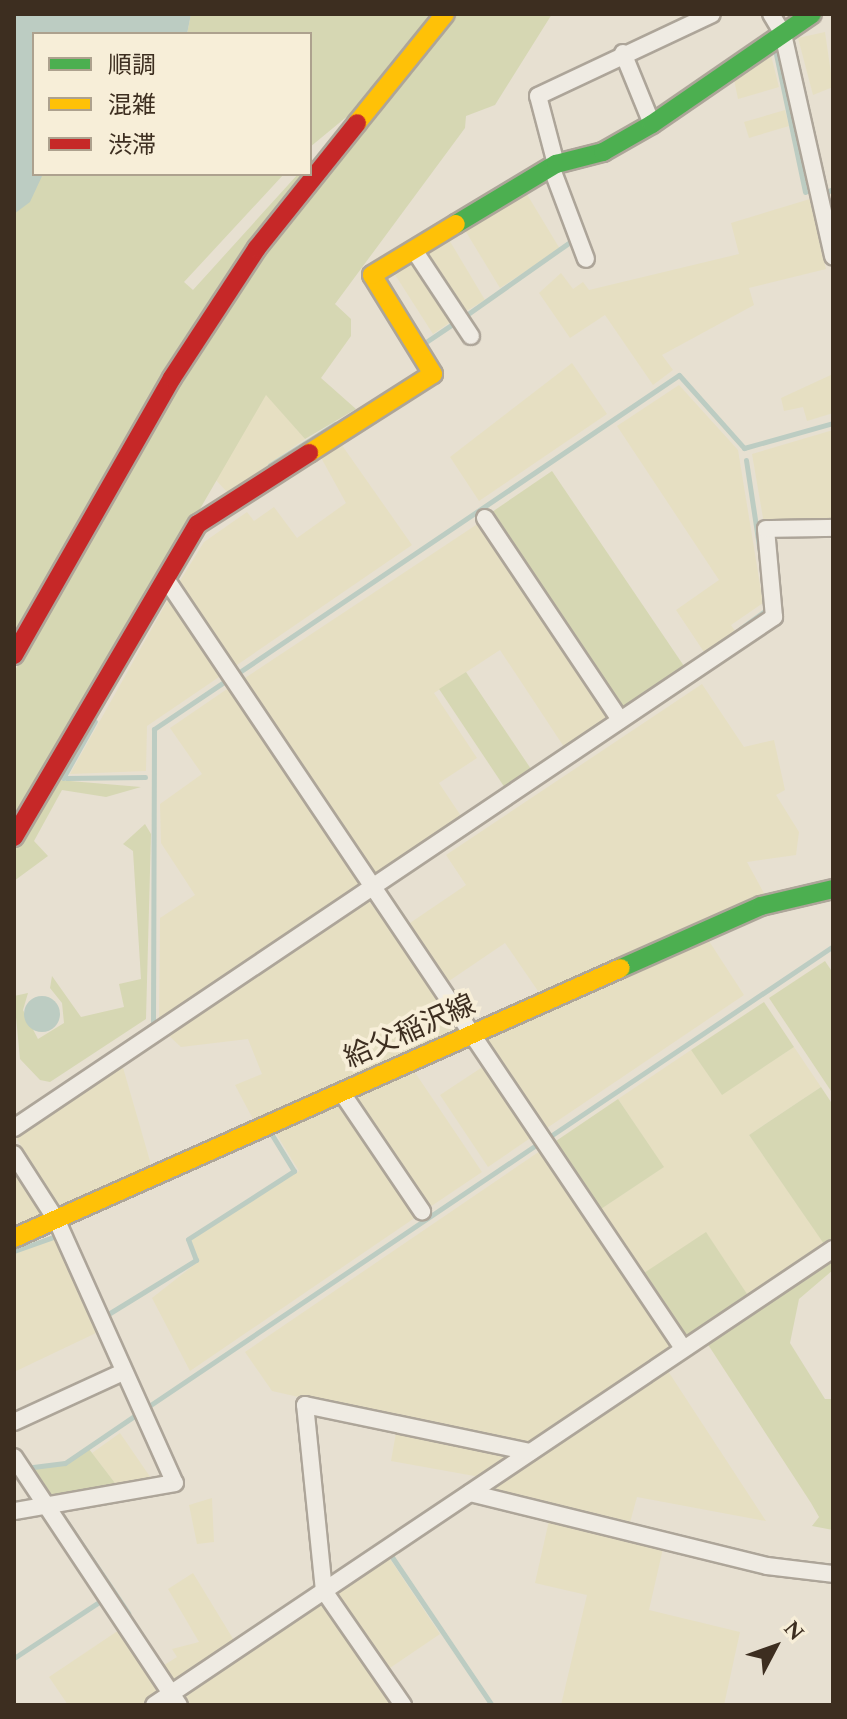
<!DOCTYPE html>
<meta charset="utf-8">
<style>
body{margin:0}
#map{position:relative;width:847px;height:1719px;overflow:hidden;background:#e7e0d1;font-family:Spectral,"Noto Sans JP",serif}
div>[style]{position:absolute}
.farmland>*{inset:0;background:#e6dfc2}
.green>*{inset:0;background:#d6d7b3}
.water>*{inset:0;background:#bcccc2}
.round{border-radius:50%}
.stream>*{height:5px;margin:-2.5px;padding:0 2.5px;transform-origin:2.5px;border-radius:2.5px;background:#bcccc2}
.roads{filter:drop-shadow(2px 0 #ada599) drop-shadow(-2px 0 #ada599) drop-shadow(0 2px #ada599) drop-shadow(0 -2px #ada599)}
.street>*{height:16px;margin:-8px;padding:0 8px;transform-origin:8px;border-radius:8px;background:#efebe3}
.fast>*{height:18px;margin:-9px;padding:0 9px;transform-origin:9px;border-radius:9px;background:#4caf50}
.slow>*{height:18px;margin:-9px;padding:0 9px;transform-origin:9px;border-radius:9px;background:#ffc107}
.jam>*{height:18px;margin:-9px;padding:0 9px;transform-origin:9px;border-radius:9px;background:#c62828}
span{translate:-50% -50%;white-space:nowrap;text-align:center;line-height:1.15;-webkit-text-stroke:8px #f7eed8;paint-order:stroke}
.street-label{font-size:28px;color:#3d2e20}
.frame{position:absolute;inset:0;border:16px solid #3d2e20;pointer-events:none}
.legend{position:absolute;left:32px;top:32px;width:280px;height:144px;box-sizing:border-box;background:#f7eed8;border:2px solid #ada18e;margin:0;padding:10px 14px;list-style:none;font-size:24px;color:#3d2e20}
.legend li{display:flex;align-items:center;gap:16px;height:40px}
.legend b{width:40px;border:2px solid #ada18e}
.north{position:absolute;left:735px;top:1607px;width:80px;height:80px;-webkit-text-stroke:6px #f7eed8;paint-order:stroke;rotate:49deg;font-size:22px;font-weight:700;line-height:32px;text-align:center;color:#3d2e20}
.north::after{content:'';display:block;margin:auto;width:28px;height:36px;background:#3d2e20;clip-path:polygon(50% 0,100% 100%,50% 72%,0 100%)}
</style>
<div id="map">
<div class="farmland">
<div style="clip-path:polygon(825px 32px,833px 87px,813px 95px,798px 38px)"></div>
<div style="clip-path:polygon(770px 51px,779px 87px,738px 99px,733px 75px)"></div>
<div style="clip-path:polygon(785px 110px,789px 126px,749px 138px,744px 122px)"></div>
<div style="clip-path:polygon(525px 191px,560px 249px,500px 288px,463px 227px)"></div>
<div style="clip-path:polygon(810px 199px,826px 269px,749px 288px,754px 305px,662px 355px,673px 370px,653px 385px,605px 315px,570px 338px,539px 293px,561px 273px,573px 289px,583px 282px,589px 290px,739px 254px,731px 223px)"></div>
<div style="clip-path:polygon(448px 238px,485px 300px,463px 313px,423px 255px)"></div>
<div style="clip-path:polygon(410px 258px,452px 321px,433px 334px,392px 270px)"></div>
<div style="clip-path:polygon(572px 363px,607px 414px,479px 501px,450px 457px)"></div>
<div style="clip-path:polygon(833px 374px,833px 413px,807px 421px,803px 407px,784px 411px,781px 398px)"></div>
<div style="clip-path:polygon(679px 385px,738px 450px,763px 603px,731px 625px,737px 634px,706px 655px,676px 610px,719px 580px,617px 426px)"></div>
<div style="clip-path:polygon(266px 394px,305px 439px,228px 493px,214px 478px)"></div>
<div style="clip-path:polygon(833px 430px,833px 521px,764px 524px,752px 454px)"></div>
<div style="clip-path:polygon(339px 441px,412px 545px,234px 667px,178px 584px,204px 542px,247px 512px,254px 521px,274px 507px,297px 538px,346px 503px,319px 454px)"></div>
<div style="clip-path:polygon(482px 521px,609px 722px,566px 750px,500px 650px,434px 693px,477px 758px,439px 783px,463px 819px,372px 875px,242px 680px)"></div>
<div style="clip-path:polygon(169px 598px,222px 675px,147px 726px,146px 771px,70px 774px)"></div>
<div style="clip-path:polygon(702px 684px,744px 747px,774px 740px,785px 790px,776px 795px,799px 832px,796px 855px,747px 862px,765px 895px,540px 994px,505px 943px,446px 983px,407px 925px,466px 885px,446px 855px)"></div>
<div style="clip-path:polygon(230px 687px,364px 885px,159px 1025px,160px 918px,195px 895px,161px 843px,160px 804px,202px 774px,170px 728px)"></div>
<div style="clip-path:polygon(367px 898px,460px 1029px,255px 1123px,235px 1085px,262px 1074px,248px 1039px,181px 1047px,166px 1033px)"></div>
<div style="clip-path:polygon(707px 938px,744px 995px,544px 1130px,486px 1037px)"></div>
<div style="clip-path:polygon(794px 1047px,821px 1087px,749px 1135px,826px 1246px,749px 1297px,641px 1275px,598px 1211px,663px 1167px,618px 1099px,691px 1050px,722px 1094px)"></div>
<div style="clip-path:polygon(122px 1064px,152px 1168px,59px 1209px,14px 1134px)"></div>
<div style="clip-path:polygon(484px 1066px,532px 1137px,488px 1167px,440px 1095px)"></div>
<div style="clip-path:polygon(414px 1071px,482px 1172px,427px 1209px,352px 1099px)"></div>
<div style="clip-path:polygon(342px 1103px,419px 1215px,190px 1371px,152px 1298px,199px 1261px,191px 1240px,299px 1171px,275px 1132px)"></div>
<div style="clip-path:polygon(540px 1151px,671px 1349px,527px 1448px,272px 1391px,245px 1352px)"></div>
<div style="clip-path:polygon(14px 1170px,42px 1212px,14px 1231px)"></div>
<div style="clip-path:polygon(53px 1236px,96px 1333px,14px 1372px,14px 1254px)"></div>
<div style="clip-path:polygon(666px 1368px,766px 1521px,637px 1497px,629px 1526px,489px 1492px)"></div>
<div style="clip-path:polygon(397px 1427px,512px 1456px,480px 1477px,391px 1461px)"></div>
<div style="clip-path:polygon(120px 1433px,153px 1481px,118px 1487px,92px 1453px)"></div>
<div style="clip-path:polygon(212px 1498px,214px 1542px,197px 1544px,189px 1505px)"></div>
<div style="clip-path:polygon(550px 1516px,664px 1544px,649px 1610px,740px 1632px,724px 1705px,561px 1705px,587px 1595px,535px 1583px)"></div>
<div style="clip-path:polygon(388px 1556px,440px 1634px,384px 1672px,332px 1592px)"></div>
<div style="clip-path:polygon(193px 1573px,235px 1642px,171px 1682px,161px 1667px,177px 1657px,172px 1649px,199px 1642px,168px 1589px)"></div>
<div style="clip-path:polygon(320px 1598px,394px 1705px,186px 1705px,180px 1696px)"></div>
<div style="clip-path:polygon(119px 1630px,162px 1693px,143px 1705px,68px 1705px,49px 1677px)"></div>
</div>
<div class="green">
<div style="clip-path:polygon(191px 14px,436px 14px,361px 105px,310px 147px,310px 34px,187px 34px)"></div>
<div style="clip-path:polygon(454px 14px,552px 14px,495px 105px,466px 116px,465px 128px,335px 304px,351px 319px,351px 336px,321px 378px,356px 409px,305px 439px,266px 395px,14px 830px,14px 672px,174px 392px,258px 261px)"></div>
<div style="clip-path:polygon(43px 174px,284px 174px,184px 282px,193px 290px,298px 174px,306px 174px,14px 639px,14px 214px)"></div>
<div style="clip-path:polygon(552px 471px,686px 669px,625px 710px,489px 514px)"></div>
<div style="clip-path:polygon(466px 672px,533px 772px,505px 788px,439px 689px)"></div>
<div style="clip-path:polygon(58px 780px,141px 787px,106px 797px,62px 790px,34px 841px,48px 856px,14px 881px,14px 845px)"></div>
<div style="clip-path:polygon(145px 824px,151px 834px,146px 1019px,50px 1082px,40px 1080px,20px 1059px,14px 996px,28px 993px,23px 1010px,38px 1039px,64px 1023px,62px 1003px,50px 988px,52px 976px,81px 1017px,124px 1007px,119px 984px,141px 979px,133px 851px,123px 844px)"></div>
<div style="clip-path:polygon(825px 961px,833px 973px,833px 1094px,769px 998px)"></div>
<div style="clip-path:polygon(764px 1002px,794px 1047px,722px 1095px,691px 1050px)"></div>
<div style="clip-path:polygon(821px 1087px,833px 1105px,833px 1238px,824px 1244px,749px 1135px)"></div>
<div style="clip-path:polygon(618px 1099px,664px 1167px,598px 1211px,553px 1143px)"></div>
<div style="clip-path:polygon(706px 1232px,749px 1297px,688px 1337px,641px 1275px)"></div>
<div style="clip-path:polygon(833px 1255px,833px 1270px,799px 1299px,790px 1343px,825px 1399px,833px 1399px,833px 1530px,812px 1526px,819px 1517px,811px 1503px,705px 1340px)"></div>
<div style="clip-path:polygon(89px 1449px,118px 1487px,53px 1497px,34px 1469px,66px 1464px)"></div>
</div>
<div class="water">
<div style="clip-path:polygon(14px 14px,191px 14px,187px 34px,34px 34px,34px 174px,43px 174px,30px 202px,14px 214px)"></div>
<div class="round" style="left:24px;top:996px;width:36px;height:36px"></div>
</div>
<div class="stream">
<div style="left:776px;top:54px;width:141px;rotate:78.1deg"></div>
<div style="left:550px;top:184px;width:22px;rotate:69deg"></div>
<div style="left:827px;top:192px;width:7px;rotate:-27deg"></div>
<div style="left:465px;top:316px;width:133px;rotate:-35.2deg"></div>
<div style="left:423px;top:344px;width:36px;rotate:-34deg"></div>
<div style="left:746px;top:460px;width:100px;rotate:81.4deg"></div>
<div style="left:270px;top:465px;width:77px;rotate:-32.2deg"></div>
<div style="left:740px;top:629px;width:34px;rotate:-36deg"></div>
<div style="left:238px;top:673px;width:532px;rotate:-34.05deg"></div>
<div style="left:679px;top:375px;width:98px;rotate:48.3deg"></div>
<div style="left:744px;top:448px;width:92px;rotate:-15.7deg"></div>
<div style="left:63px;top:778px;width:65px;rotate:-60.7deg"></div>
<div style="left:66px;top:778px;width:79px;rotate:-0.7deg"></div>
<div style="left:125px;top:1044px;width:34px;rotate:-36deg"></div>
<div style="left:153px;top:1024px;width:295px;rotate:-89.8deg"></div>
<div style="left:154px;top:729px;width:84px;rotate:-33.9deg"></div>
<div style="left:549px;top:1137px;width:342px;rotate:-33.9deg"></div>
<div style="left:14px;top:1251px;width:45px;rotate:-19.7deg"></div>
<div style="left:105px;top:1316px;width:107px;rotate:-31.6deg"></div>
<div style="left:196px;top:1260px;width:22px;rotate:-111deg"></div>
<div style="left:188px;top:1239px;width:126px;rotate:-32.7deg"></div>
<div style="left:294px;top:1171px;width:42px;rotate:-121.4deg"></div>
<div style="left:146px;top:1408px;width:469px;rotate:-34deg"></div>
<div style="left:33px;top:1467px;width:32px;rotate:-7deg"></div>
<div style="left:65px;top:1463px;width:87px;rotate:-34.2deg"></div>
<div style="left:60px;top:1512px;width:122px;rotate:56deg"></div>
<div style="left:392px;top:1557px;width:179px;rotate:56deg"></div>
<div style="left:14px;top:1658px;width:102px;rotate:-33.4deg"></div>
</div>
<div class="roads">
<div class="street">
<div style="left:771px;top:14px;width:23px;rotate:59deg"></div>
<div style="left:783px;top:34px;width:228px;rotate:77.3deg"></div>
<div style="left:623px;top:53px;width:77px;rotate:67.8deg"></div>
<div style="left:556px;top:164px;width:70px;rotate:-104.8deg"></div>
<div style="left:538px;top:96px;width:192px;rotate:-25.2deg"></div>
<div style="left:552px;top:169px;width:96px;rotate:69.3deg"></div>
<div style="left:414px;top:250px;width:103px;rotate:56.5deg"></div>
<div style="left:485px;top:518px;width:243px;rotate:56.2deg"></div>
<div style="left:168px;top:582px;width:923px;rotate:56.09deg"></div>
<div style="left:342px;top:1093px;width:143px;rotate:55.9deg"></div>
<div style="left:14px;top:1128px;width:916px;rotate:-33.92deg"></div>
<div style="left:774px;top:617px;width:88px;rotate:-95.2deg"></div>
<div style="left:766px;top:529px;width:67px;rotate:-0.9deg"></div>
<div style="left:14px;top:1154px;width:80px;rotate:57.3deg"></div>
<div style="left:57px;top:1221px;width:287px;rotate:65.8deg"></div>
<div style="left:175px;top:1483px;width:163px;rotate:170.1deg"></div>
<div style="left:14px;top:1422px;width:120px;rotate:-24.6deg"></div>
<div style="left:14px;top:1457px;width:298px;rotate:56.4deg"></div>
<div style="left:470px;top:1493px;width:306px;rotate:13.8deg"></div>
<div style="left:767px;top:1566px;width:66px;rotate:6.9deg"></div>
<div style="left:154px;top:1705px;width:818px;rotate:-33.88deg"></div>
<div style="left:403px;top:1705px;width:139px;rotate:-124.7deg"></div>
<div style="left:324px;top:1591px;width:187px;rotate:-95.8deg"></div>
<div style="left:305px;top:1405px;width:230px;rotate:11.8deg"></div>
</div>
<div class="fast">
<div style="left:456px;top:224px;width:117px;rotate:-31deg"></div>
<div style="left:556px;top:164px;width:49px;rotate:-14.3deg"></div>
<div style="left:603px;top:152px;width:56px;rotate:-29.7deg"></div>
<div style="left:652px;top:124px;width:194px;rotate:-34.5deg"></div>
<div style="left:621px;top:968px;width:153px;rotate:-23.9deg"></div>
<div style="left:761px;top:906px;width:74px;rotate:-13.3deg"></div>
</div>
<div class="slow">
<div style="left:357px;top:123px;width:140px;rotate:-51.1deg"></div>
<div style="left:309px;top:453px;width:147px;rotate:-32.5deg"></div>
<div style="left:433px;top:374px;width:116px;rotate:-121.6deg"></div>
<div style="left:372px;top:275px;width:98px;rotate:-31.3deg"></div>
<div style="left:14px;top:1238px;width:664px;rotate:-23.98deg"></div>
</div>
<div class="jam">
<div style="left:14px;top:655px;width:319px;rotate:-60.3deg"></div>
<div style="left:172px;top:378px;width:155px;rotate:-56.8deg"></div>
<div style="left:257px;top:248px;width:160px;rotate:-51.3deg"></div>
<div style="left:14px;top:837px;width:363px;rotate:-59.6deg"></div>
<div style="left:198px;top:524px;width:132px;rotate:-32.6deg"></div>
</div>
</div>
<div class="street-label">
<span style="left:410px;top:1032px;rotate:-24deg">給父稲沢線</span>
</div>
<div class="frame"></div>
<ul class="legend">
<li><b style="height:10px;background:#4caf50"></b>順調</li>
<li><b style="height:10px;background:#ffc107"></b>混雑</li>
<li><b style="height:10px;background:#c62828"></b>渋滞</li>
</ul>
<div class="north">N</div>
</div>
